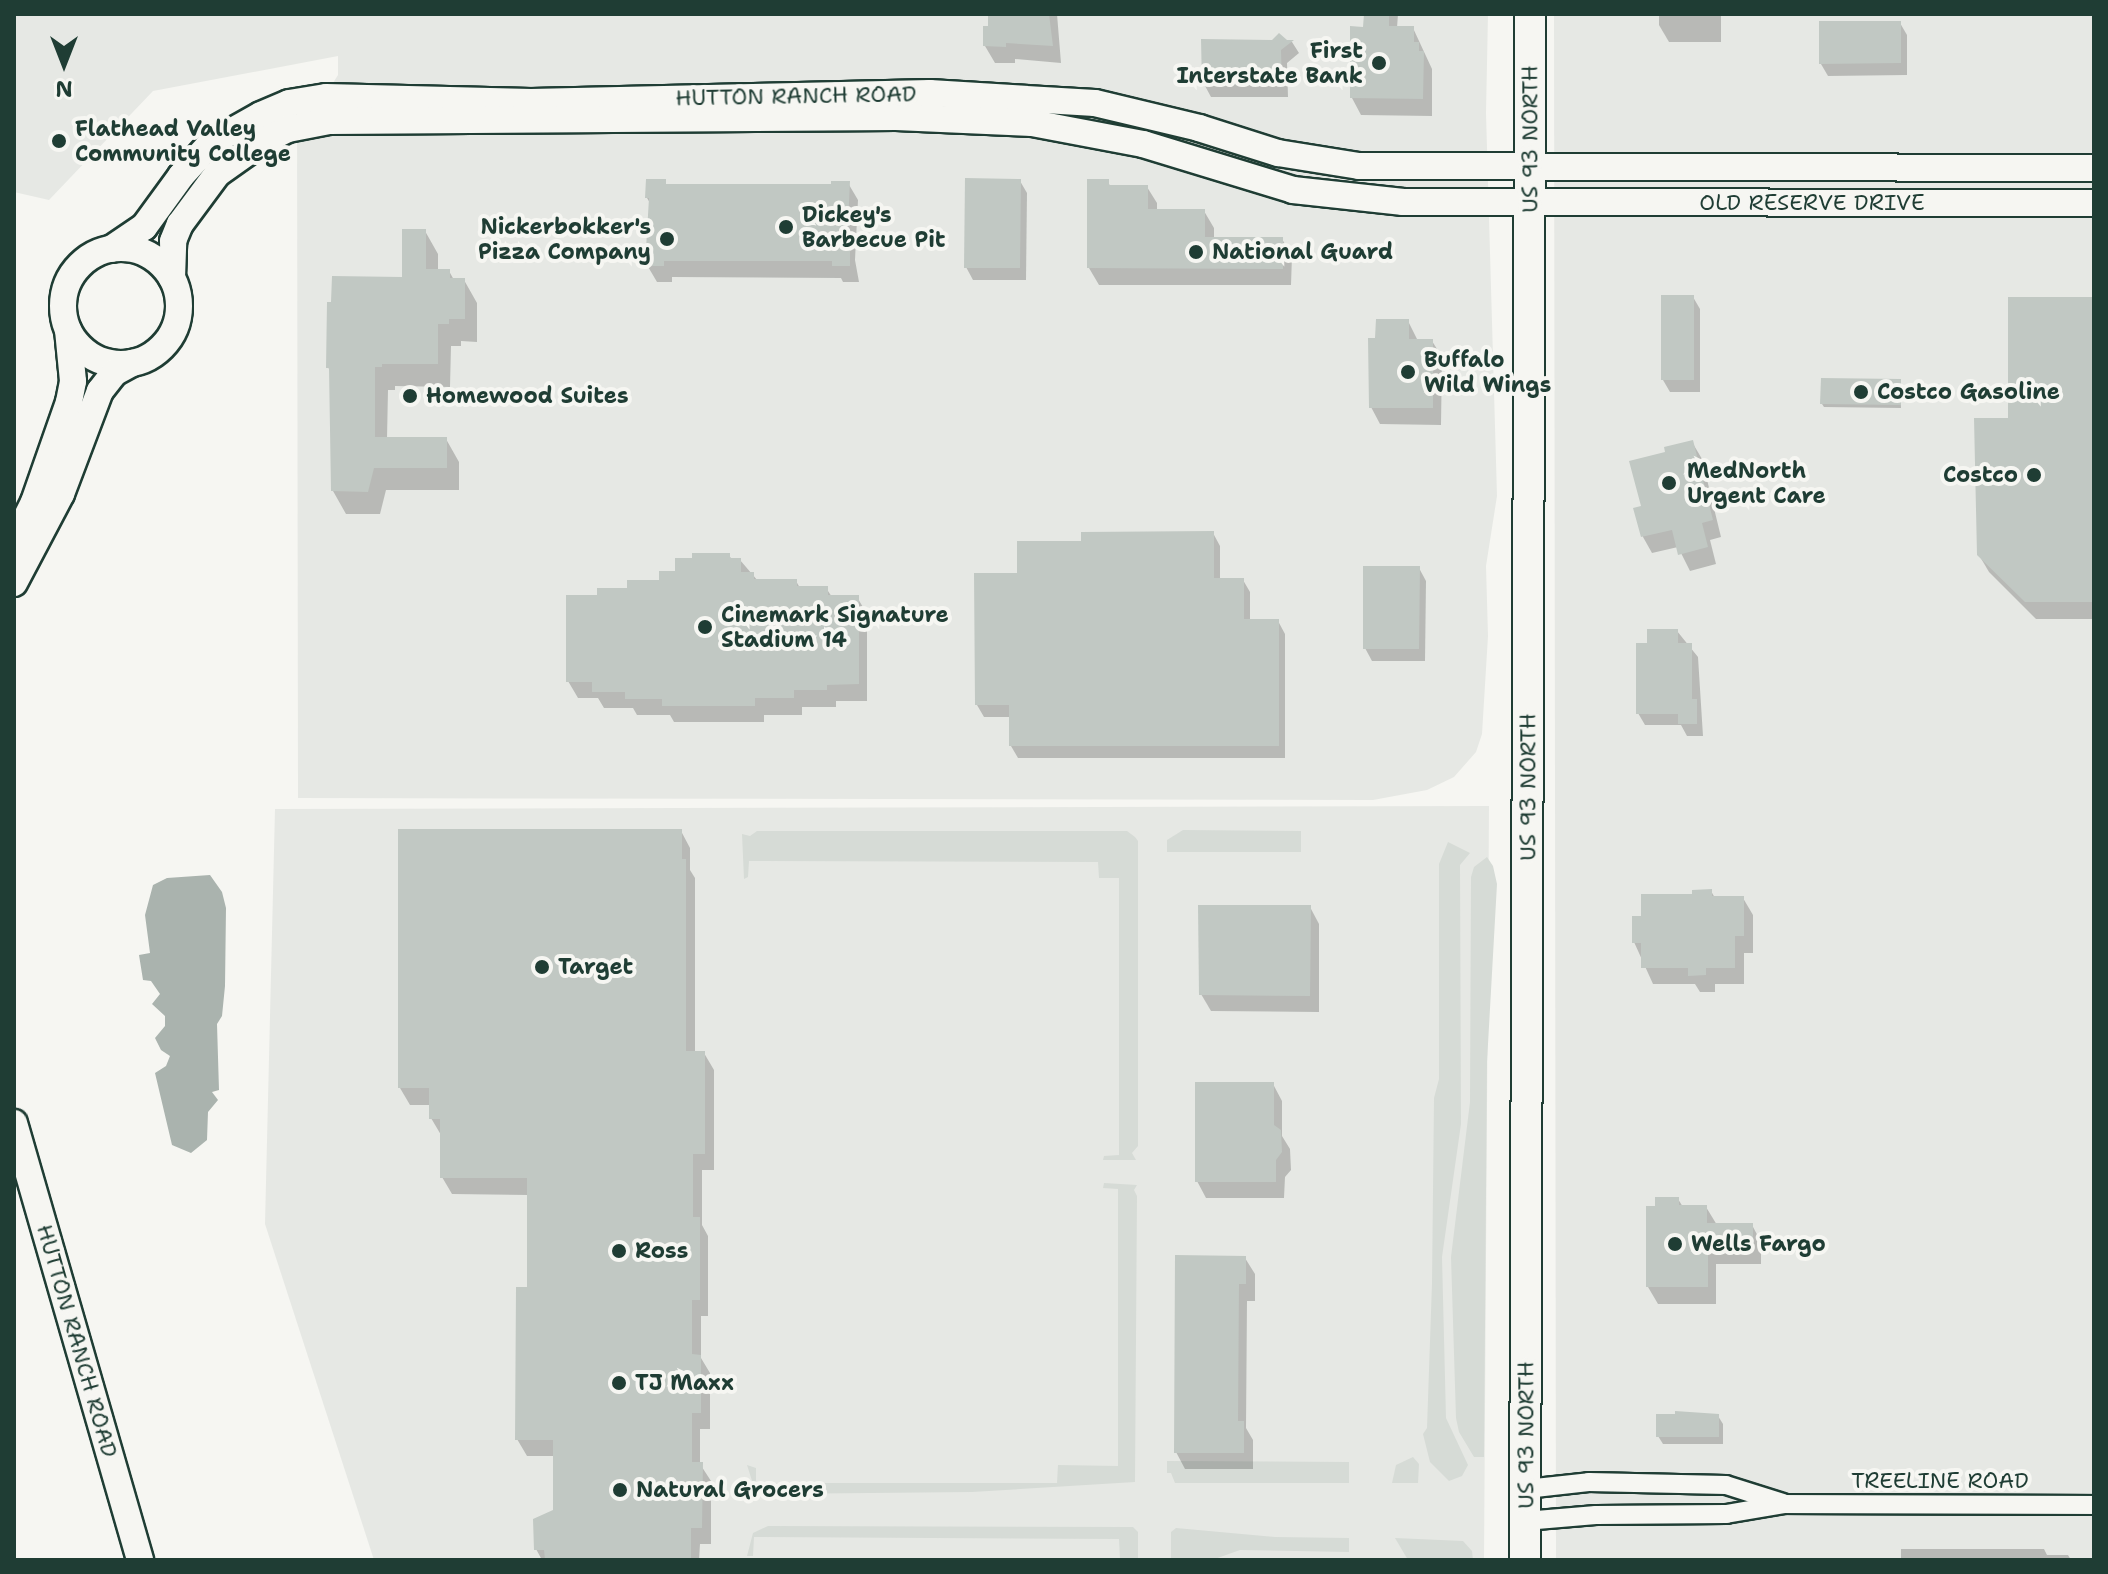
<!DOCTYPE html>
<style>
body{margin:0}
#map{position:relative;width:2108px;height:1574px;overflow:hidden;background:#f6f6f2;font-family:"Shantell Sans",sans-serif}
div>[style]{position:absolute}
.built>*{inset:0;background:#e6e8e4}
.green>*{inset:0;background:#d6dbd6}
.water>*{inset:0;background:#aab3ae}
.shadow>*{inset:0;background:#0003}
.building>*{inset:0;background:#c1c8c3}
.roads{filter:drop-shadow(2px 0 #1f3d34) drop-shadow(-2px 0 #1f3d34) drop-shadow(0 2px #1f3d34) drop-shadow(0 -2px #1f3d34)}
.street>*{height:18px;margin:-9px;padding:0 9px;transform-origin:9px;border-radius:9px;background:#f6f6f2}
.secondary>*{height:26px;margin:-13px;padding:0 13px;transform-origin:13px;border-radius:13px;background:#f6f6f2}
.secondary>.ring{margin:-13px;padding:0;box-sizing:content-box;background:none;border:26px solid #f6f6f2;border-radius:50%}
.primary>*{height:30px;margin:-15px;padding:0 15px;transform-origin:15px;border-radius:15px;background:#f6f6f2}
.dots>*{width:22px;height:22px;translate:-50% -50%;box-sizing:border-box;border:4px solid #f6f6f2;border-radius:50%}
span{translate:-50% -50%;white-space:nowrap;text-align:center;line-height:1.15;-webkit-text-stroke:8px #f6f6f2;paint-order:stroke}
.poi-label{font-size:22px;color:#1f3d34;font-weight:700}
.right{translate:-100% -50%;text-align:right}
.left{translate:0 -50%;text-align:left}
.street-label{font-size:22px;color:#1f3d34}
.frame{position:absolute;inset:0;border:16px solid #1f3d34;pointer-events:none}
.north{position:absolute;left:24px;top:24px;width:80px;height:80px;-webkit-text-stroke:6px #f6f6f2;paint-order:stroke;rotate:180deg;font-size:22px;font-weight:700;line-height:32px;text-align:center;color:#1f3d34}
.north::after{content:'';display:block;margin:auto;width:28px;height:36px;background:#1f3d34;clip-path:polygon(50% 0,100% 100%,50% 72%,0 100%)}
</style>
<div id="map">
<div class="built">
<div style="clip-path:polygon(14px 14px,1488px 14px,1486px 113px,1497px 496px,1486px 566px,1488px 636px,1482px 734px,1476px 752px,1454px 777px,1427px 790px,1373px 800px,298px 798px,297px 94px,333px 83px,338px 75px,338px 56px,153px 91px,49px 200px,14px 192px)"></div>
<div style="clip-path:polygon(1554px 14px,2094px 14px,2094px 1560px,1556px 1560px)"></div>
<div style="clip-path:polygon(1489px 806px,1484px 1560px,374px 1560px,265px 1224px,275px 809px)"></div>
</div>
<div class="green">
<div style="clip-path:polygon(1183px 830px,1301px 831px,1301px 852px,1167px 852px,1167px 840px)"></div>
<div style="clip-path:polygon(757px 831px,1127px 831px,1135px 837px,1138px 841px,1138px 1146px,1132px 1153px,1136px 1160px,1103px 1160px,1104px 1156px,1119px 1155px,1119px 878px,1099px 878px,1098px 862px,749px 861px,748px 877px,744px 879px,742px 834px,750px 836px)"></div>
<div style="clip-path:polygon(1448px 842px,1470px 853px,1460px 865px,1461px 1124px,1442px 1257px,1446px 1418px,1468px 1465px,1462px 1476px,1449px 1481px,1430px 1462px,1423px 1434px,1427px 1428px,1432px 1283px,1434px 1098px,1439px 1079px,1439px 864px)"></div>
<div style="clip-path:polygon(1487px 857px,1493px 866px,1497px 884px,1487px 1062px,1484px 1457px,1474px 1457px,1459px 1432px,1456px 1418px,1451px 1257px,1470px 1102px,1471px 877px,1474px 867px)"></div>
<div style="clip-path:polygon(1104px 1183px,1137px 1185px,1134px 1190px,1137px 1196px,1135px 1482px,972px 1492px,769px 1494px,754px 1487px,747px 1465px,756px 1468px,756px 1483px,1057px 1483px,1058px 1465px,1118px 1466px,1118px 1189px,1103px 1188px)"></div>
<div style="clip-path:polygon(1413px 1457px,1419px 1464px,1418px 1483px,1392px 1483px,1396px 1465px)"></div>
<div style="clip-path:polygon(1167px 1461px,1349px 1462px,1349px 1483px,1175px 1483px,1171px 1473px,1167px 1473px)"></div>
<div style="clip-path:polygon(768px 1526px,1133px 1527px,1138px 1532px,1138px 1560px,1120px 1560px,1119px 1539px,754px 1537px,753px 1556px,747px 1556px,753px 1533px)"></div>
<div style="clip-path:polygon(1176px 1528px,1275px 1537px,1349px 1538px,1349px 1552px,1240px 1550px,1212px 1560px,1171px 1560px,1171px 1532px)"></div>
<div style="clip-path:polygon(1395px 1538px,1463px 1541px,1472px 1551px,1473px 1560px,1408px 1560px)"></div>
</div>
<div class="water">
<div style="clip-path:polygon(210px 875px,222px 892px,226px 908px,225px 986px,222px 1016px,217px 1024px,219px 1090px,212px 1092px,218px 1100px,208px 1112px,207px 1140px,191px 1153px,172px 1145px,155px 1073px,166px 1066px,170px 1056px,161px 1050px,155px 1038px,165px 1026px,165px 1016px,152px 1004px,160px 994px,151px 981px,143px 980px,139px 955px,150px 953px,145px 915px,153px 885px,167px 878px)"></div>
</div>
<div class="shadow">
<div style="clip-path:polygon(990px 14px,1057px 14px,1061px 63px,1015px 59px,1015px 63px,995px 63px,985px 46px)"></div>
<div style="clip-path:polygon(1366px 14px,1398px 14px,1397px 28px,1413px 28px,1432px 69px,1432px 116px,1361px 115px,1352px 98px)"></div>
<div style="clip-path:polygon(1659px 14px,1721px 14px,1721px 42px,1669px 42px,1659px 25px)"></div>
<div style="clip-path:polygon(1900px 23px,1907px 35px,1907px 75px,1828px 76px,1821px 64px)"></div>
<div style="clip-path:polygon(1286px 42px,1292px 42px,1299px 53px,1287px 63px,1288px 97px,1211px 97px,1204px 84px)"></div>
<div style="clip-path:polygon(664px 181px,667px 186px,833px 186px,848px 183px,858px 200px,855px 260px,859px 282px,843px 282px,841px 278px,672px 277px,672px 282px,657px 282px,647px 265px,650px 203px,647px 198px)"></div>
<div style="clip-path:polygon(1020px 181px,1027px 193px,1026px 280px,973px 280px,966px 267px)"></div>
<div style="clip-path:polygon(1107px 181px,1111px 187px,1147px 187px,1157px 203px,1157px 211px,1204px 211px,1214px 228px,1214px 239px,1282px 239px,1292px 256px,1291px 285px,1099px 285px,1089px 268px)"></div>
<div style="clip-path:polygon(425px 231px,438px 254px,438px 271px,449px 271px,454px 280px,464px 280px,477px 303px,477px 342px,461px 341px,461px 346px,451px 346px,450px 387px,395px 386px,395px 390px,388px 390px,387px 439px,446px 439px,459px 462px,459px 490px,386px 490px,380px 514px,346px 514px,333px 491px,331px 373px,328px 367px,404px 279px)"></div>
<div style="clip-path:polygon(1693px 297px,1700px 309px,1700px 392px,1670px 392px,1663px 380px)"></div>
<div style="clip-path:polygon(2094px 299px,2094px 619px,2036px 619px,1989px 572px,1979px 555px,2010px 420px)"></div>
<div style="clip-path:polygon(1408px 321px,1418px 341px,1432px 341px,1442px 357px,1441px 425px,1380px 424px,1371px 407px,1377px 340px)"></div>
<div style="clip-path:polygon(1900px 381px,1901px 408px,1824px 407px,1822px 404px)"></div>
<div style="clip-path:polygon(1692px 442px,1702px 459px,1721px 537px,1710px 540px,1716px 564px,1690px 571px,1678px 547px,1652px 553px,1643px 537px,1643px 508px,1668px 453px)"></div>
<div style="clip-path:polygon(1213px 533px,1220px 546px,1220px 580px,1243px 580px,1250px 592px,1250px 621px,1278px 621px,1285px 634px,1285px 758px,1018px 758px,1011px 746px,1011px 717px,984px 717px,977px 705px,1019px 575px,1083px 543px)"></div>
<div style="clip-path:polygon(729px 555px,732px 560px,740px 560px,758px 581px,796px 581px,800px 588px,826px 588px,832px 597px,857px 597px,867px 614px,867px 701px,836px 701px,836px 707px,802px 707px,802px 715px,764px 715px,764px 722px,674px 722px,670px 715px,637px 715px,633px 708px,604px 708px,598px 698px,578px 698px,568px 681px,599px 597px,661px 582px)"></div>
<div style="clip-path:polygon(1419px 568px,1426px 581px,1425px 661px,1372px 661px,1365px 648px)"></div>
<div style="clip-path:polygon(1677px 631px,1698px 657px,1703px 736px,1687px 736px,1681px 725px,1645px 725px,1638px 713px,1649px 645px)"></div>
<div style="clip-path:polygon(681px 831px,690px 848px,690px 870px,695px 878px,695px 1053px,704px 1053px,714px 1070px,714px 1170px,702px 1170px,702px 1225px,708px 1236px,708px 1316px,701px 1316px,701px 1358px,710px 1373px,710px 1429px,700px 1429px,700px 1464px,711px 1481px,711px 1544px,700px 1544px,699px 1560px,542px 1560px,536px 1549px,555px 1511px,555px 1456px,527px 1456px,517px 1439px,529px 1289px,529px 1195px,452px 1194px,442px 1177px,441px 1135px,431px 1118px,431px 1105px,410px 1105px,400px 1088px)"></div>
<div style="clip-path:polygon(1711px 891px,1715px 898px,1743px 898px,1753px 915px,1753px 953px,1744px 953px,1744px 984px,1715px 984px,1715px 992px,1700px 992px,1695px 984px,1653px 984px,1634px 942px,1643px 918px)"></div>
<div style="clip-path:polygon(1310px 907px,1319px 924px,1319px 1012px,1211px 1011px,1201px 994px)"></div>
<div style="clip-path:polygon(1273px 1084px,1282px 1101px,1282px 1136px,1290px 1149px,1291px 1170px,1285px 1177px,1284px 1198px,1206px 1198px,1197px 1181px)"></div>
<div style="clip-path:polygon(1678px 1199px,1683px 1207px,1706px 1207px,1717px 1225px,1752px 1225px,1761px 1242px,1761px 1264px,1716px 1264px,1716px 1304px,1658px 1304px,1648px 1287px)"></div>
<div style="clip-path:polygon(1245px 1258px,1255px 1274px,1255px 1301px,1247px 1301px,1246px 1428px,1253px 1440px,1253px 1469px,1185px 1469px,1176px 1452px)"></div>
<div style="clip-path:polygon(1718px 1416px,1723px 1424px,1723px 1444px,1663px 1444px,1658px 1436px)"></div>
<div style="clip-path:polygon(1901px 1549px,2044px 1549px,2047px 1555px,2068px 1555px,2071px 1560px,1876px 1560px,1901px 1558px)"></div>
</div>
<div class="building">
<div style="clip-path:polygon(988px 14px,1049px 14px,1053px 46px,1006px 43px,1006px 47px,983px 46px,983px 26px,988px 26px)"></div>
<div style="clip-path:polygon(1364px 14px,1389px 14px,1389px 26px,1414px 26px,1414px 42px,1419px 42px,1419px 51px,1424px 51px,1423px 99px,1350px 98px,1350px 26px,1363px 27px)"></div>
<div style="clip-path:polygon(1819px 21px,1901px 21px,1901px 63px,1819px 64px)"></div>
<div style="clip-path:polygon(1279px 33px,1287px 40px,1294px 40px,1281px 50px,1282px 85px,1202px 85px,1201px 39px,1272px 40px)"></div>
<div style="clip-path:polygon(965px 178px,1021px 179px,1020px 268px,964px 268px)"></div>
<div style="clip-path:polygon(646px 179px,666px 179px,666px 184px,831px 184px,831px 181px,850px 181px,847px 247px,850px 247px,850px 266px,832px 266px,832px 261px,664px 261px,664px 266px,645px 266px,649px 198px,645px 198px)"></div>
<div style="clip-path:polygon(1087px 179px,1109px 179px,1109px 185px,1148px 185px,1148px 209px,1205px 209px,1205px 237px,1283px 237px,1283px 269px,1087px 268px)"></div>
<div style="clip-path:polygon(402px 229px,426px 229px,426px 269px,450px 269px,450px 278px,465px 278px,465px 319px,449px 319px,449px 324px,438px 324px,438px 364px,382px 364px,382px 367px,375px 367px,375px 437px,447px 437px,447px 468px,374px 468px,368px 492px,331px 491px,329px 368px,326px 368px,327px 302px,331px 302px,332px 276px,402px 277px)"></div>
<div style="clip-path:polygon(1661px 295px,1694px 295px,1694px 380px,1661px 380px)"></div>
<div style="clip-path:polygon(2008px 297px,2094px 297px,2094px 602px,2025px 602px,1977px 555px,1974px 418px,2008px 418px)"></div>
<div style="clip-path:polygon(1376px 319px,1409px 319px,1409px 339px,1433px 339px,1433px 408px,1369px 408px,1368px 338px,1375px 338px)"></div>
<div style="clip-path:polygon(1821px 378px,1901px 379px,1901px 405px,1820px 404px)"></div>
<div style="clip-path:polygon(1693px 440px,1713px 520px,1702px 523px,1708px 547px,1678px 555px,1672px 530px,1641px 537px,1633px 508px,1641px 506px,1629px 461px,1665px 452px,1664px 447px)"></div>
<div style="clip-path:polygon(1214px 531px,1214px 578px,1244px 578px,1244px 619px,1279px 619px,1279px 746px,1009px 746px,1009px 705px,975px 705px,974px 573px,1017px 573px,1017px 541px,1081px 541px,1081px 532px)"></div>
<div style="clip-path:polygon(692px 553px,730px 553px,730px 558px,741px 558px,741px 572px,754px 572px,754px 579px,797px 579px,797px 586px,828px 586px,828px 595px,859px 595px,859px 684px,827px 685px,827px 690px,794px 690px,794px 698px,755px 698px,755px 706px,662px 706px,662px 699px,625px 699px,625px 692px,592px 692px,592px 682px,566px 682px,566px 595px,597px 595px,597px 588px,627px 588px,627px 580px,659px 580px,659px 571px,675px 571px,675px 558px,692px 558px)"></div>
<div style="clip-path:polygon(1363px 566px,1420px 566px,1419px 649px,1363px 649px)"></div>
<div style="clip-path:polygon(1647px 629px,1678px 629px,1678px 643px,1692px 643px,1692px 699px,1697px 699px,1697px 724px,1678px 724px,1678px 714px,1636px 714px,1636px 643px,1647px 643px)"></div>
<div style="clip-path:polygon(398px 829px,682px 829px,682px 859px,686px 859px,686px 1051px,705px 1051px,705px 1154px,693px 1154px,693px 1217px,700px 1217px,700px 1300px,692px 1300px,692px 1354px,701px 1355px,701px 1413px,692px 1413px,692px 1462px,703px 1462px,702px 1528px,691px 1528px,691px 1560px,545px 1560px,544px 1550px,534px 1550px,533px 1519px,553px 1510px,553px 1440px,515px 1440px,516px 1287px,527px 1287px,527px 1178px,440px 1178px,440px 1119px,429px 1119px,429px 1088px,398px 1088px)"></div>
<div style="clip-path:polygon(1712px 889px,1712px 896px,1744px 896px,1744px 936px,1735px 936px,1735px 968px,1706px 968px,1706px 975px,1688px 976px,1688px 968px,1641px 968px,1641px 943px,1632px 943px,1632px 916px,1641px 916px,1641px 894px,1692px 894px,1692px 890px)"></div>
<div style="clip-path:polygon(1198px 905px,1311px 905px,1310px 996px,1199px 995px)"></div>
<div style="clip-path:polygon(1195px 1082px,1274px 1082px,1274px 1125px,1281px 1130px,1282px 1152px,1276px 1160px,1276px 1182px,1195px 1182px)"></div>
<div style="clip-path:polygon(1655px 1197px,1679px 1197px,1679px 1205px,1707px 1205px,1707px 1223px,1753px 1223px,1753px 1247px,1708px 1247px,1708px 1287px,1646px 1287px,1646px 1206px,1655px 1206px)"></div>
<div style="clip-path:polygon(1175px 1255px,1246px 1256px,1246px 1284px,1239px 1284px,1238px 1421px,1244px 1421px,1244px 1453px,1174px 1453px)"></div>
<div style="clip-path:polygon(1675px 1411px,1719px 1414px,1719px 1437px,1656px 1437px,1656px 1414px,1675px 1414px)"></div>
</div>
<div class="roads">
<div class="street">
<div style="left:1526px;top:1489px;width:63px;rotate:-6.3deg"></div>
<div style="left:1589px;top:1482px;width:137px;rotate:1.3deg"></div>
<div style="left:1726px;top:1485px;width:60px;rotate:17.5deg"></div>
<div style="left:1525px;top:1521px;width:71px;rotate:-4.8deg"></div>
<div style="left:1596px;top:1515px;width:130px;rotate:-0.4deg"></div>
<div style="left:1726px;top:1514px;width:60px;rotate:-9.6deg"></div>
<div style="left:1785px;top:1504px;width:309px;rotate:0.2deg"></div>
</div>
<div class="secondary">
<div class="ring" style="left:63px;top:248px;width:90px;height:90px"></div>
<div style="left:111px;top:249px;width:40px;rotate:-34deg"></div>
<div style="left:144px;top:227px;width:63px;rotate:-54deg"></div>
<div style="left:181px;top:176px;width:45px;rotate:-47.7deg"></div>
<div style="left:211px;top:143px;width:57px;rotate:-29.2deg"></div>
<div style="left:261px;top:115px;width:30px;rotate:-23deg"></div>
<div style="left:289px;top:103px;width:37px;rotate:-9deg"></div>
<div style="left:326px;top:97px;width:205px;rotate:1.4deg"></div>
<div style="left:531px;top:102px;width:399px;rotate:-1.3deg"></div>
<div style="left:930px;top:93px;width:165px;rotate:3.5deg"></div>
<div style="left:1095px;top:103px;width:107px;rotate:13.5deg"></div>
<div style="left:1199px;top:128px;width:83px;rotate:17.6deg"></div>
<div style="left:1278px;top:153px;width:82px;rotate:9.1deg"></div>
<div style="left:1359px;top:166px;width:735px;rotate:0.16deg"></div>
<div style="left:172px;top:278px;width:37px;rotate:-88deg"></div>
<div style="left:173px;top:241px;width:18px;rotate:-68deg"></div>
<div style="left:180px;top:224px;width:62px;rotate:-53.5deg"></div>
<div style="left:217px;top:174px;width:55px;rotate:-35.4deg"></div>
<div style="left:262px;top:142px;width:29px;rotate:-27deg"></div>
<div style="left:288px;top:129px;width:42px;rotate:-11deg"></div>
<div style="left:329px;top:121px;width:567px;rotate:-0.4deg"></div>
<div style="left:896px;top:117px;width:136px;rotate:2.5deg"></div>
<div style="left:1032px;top:123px;width:113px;rotate:10.7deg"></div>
<div style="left:1143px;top:144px;width:157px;rotate:17deg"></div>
<div style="left:1293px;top:190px;width:111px;rotate:6.2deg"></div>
<div style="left:1403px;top:202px;width:691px;rotate:0.08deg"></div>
<div style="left:14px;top:542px;width:45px;rotate:-63.4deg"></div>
<div style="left:34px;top:502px;width:106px;rotate:-70.7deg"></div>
<div style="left:69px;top:402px;width:21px;rotate:-79deg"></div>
<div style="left:73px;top:381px;width:51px;rotate:-95.6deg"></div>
<div style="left:14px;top:583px;width:101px;rotate:-62.2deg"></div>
<div style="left:61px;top:494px;width:110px;rotate:-69.3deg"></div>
<div style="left:100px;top:391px;width:23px;rotate:-52deg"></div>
<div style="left:114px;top:373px;width:21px;rotate:-29deg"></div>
<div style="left:14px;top:1123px;width:455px;rotate:73.9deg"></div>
</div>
<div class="primary">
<div style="left:1525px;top:1560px;width:1546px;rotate:-89.81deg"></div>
</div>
</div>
<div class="dots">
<div style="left:1379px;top:63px;background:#1f3d34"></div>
<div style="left:59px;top:141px;background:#1f3d34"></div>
<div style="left:786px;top:227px;background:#1f3d34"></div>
<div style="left:667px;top:239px;background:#1f3d34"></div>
<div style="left:1196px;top:252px;background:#1f3d34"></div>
<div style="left:1408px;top:372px;background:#1f3d34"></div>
<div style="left:1861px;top:392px;background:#1f3d34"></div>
<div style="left:410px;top:396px;background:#1f3d34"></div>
<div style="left:2034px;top:475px;background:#1f3d34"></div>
<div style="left:1669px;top:483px;background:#1f3d34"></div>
<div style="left:705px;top:627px;background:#1f3d34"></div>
<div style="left:542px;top:967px;background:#1f3d34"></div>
<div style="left:1675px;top:1244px;background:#1f3d34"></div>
<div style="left:619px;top:1251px;background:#1f3d34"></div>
<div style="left:619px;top:1383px;background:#1f3d34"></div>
<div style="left:620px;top:1490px;background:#1f3d34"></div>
</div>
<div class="poi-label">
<span class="right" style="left:1363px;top:63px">First<br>Interstate Bank</span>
<span class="left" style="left:75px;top:141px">Flathead Valley<br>Community College</span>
<span class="left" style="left:802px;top:227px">Dickey's<br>Barbecue Pit</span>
<span class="right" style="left:651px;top:239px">Nickerbokker's<br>Pizza Company</span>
<span class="left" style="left:1212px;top:252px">National Guard</span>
<span class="left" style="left:1424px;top:372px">Buffalo<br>Wild Wings</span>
<span class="left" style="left:1877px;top:392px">Costco Gasoline</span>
<span class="left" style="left:426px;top:396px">Homewood Suites</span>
<span class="left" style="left:1687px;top:483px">MedNorth<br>Urgent Care</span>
<span class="right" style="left:2018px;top:475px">Costco</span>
<span class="left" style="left:721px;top:627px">Cinemark Signature<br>Stadium 14</span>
<span class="left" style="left:558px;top:967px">Target</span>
<span class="left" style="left:1691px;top:1244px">Wells Fargo</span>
<span class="left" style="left:635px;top:1251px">Ross</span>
<span class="left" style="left:635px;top:1383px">TJ Maxx</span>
<span class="left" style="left:636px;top:1490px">Natural Grocers</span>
</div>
<div class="street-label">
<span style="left:796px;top:96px;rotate:-1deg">HUTTON RANCH ROAD</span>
<span style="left:1530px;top:139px;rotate:-90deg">US 93 NORTH</span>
<span style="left:1812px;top:203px">OLD RESERVE DRIVE</span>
<span style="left:1528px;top:787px;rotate:-90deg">US 93 NORTH</span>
<span style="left:77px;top:1341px;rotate:74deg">HUTTON RANCH ROAD</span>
<span style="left:1526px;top:1435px;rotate:-90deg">US 93 NORTH</span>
<span style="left:1940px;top:1481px">TREELINE ROAD</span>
</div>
<div class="frame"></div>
<div class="north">N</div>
</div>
